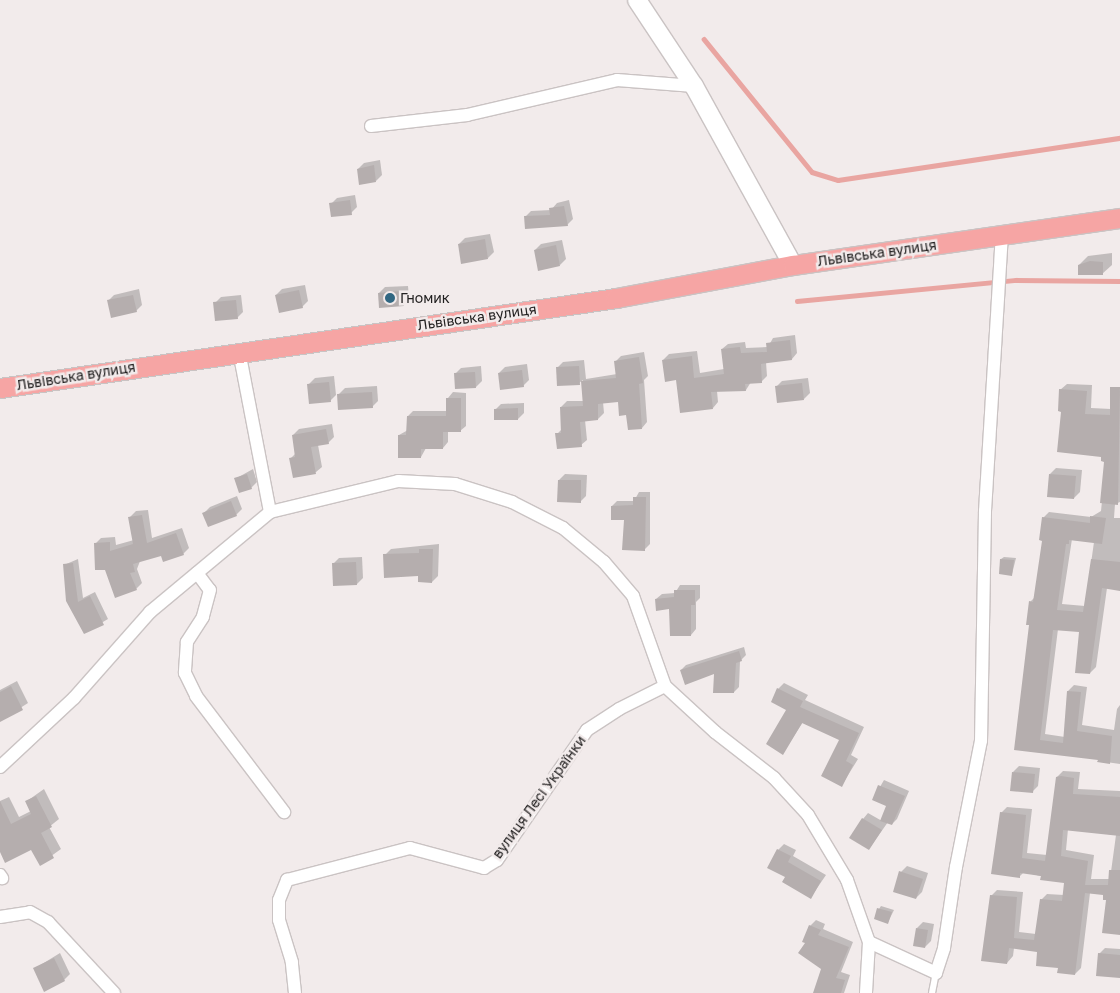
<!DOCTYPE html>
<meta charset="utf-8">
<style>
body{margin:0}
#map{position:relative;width:1120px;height:993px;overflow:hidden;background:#f2ebeb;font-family:"Golos Text",sans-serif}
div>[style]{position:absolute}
.shadow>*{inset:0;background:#0003}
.stream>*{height:4.5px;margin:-2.25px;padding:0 2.25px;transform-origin:2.25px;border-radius:2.25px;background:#e9a5a1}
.building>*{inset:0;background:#b5aeae}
.roads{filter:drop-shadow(1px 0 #cac3c3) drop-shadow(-1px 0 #cac3c3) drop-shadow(0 1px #cac3c3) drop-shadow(0 -1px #cac3c3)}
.lane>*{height:6px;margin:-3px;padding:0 3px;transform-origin:3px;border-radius:3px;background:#fff}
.street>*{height:12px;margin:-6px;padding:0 6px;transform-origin:6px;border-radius:6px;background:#fff}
.secondary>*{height:18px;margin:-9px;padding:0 9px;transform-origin:9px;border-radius:9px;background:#fff}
.primary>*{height:19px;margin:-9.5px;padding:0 9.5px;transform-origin:9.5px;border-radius:9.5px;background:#f6a5a4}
.dots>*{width:14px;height:14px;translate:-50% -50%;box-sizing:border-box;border:2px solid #f2ebeb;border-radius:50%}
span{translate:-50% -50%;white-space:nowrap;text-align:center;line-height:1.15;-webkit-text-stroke:5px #f2ebeb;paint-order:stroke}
.street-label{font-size:14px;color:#222020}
.poi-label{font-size:14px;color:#222020}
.left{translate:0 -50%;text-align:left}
</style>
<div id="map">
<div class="shadow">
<div style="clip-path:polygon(380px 160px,382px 175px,376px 181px,358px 169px,364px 163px)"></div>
<div style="clip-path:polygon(355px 195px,357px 207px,351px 213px,331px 204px,337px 198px)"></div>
<div style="clip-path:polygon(569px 200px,573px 219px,567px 225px,525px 217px,531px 211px,551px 210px,557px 203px)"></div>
<div style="clip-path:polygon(490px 234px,494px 252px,488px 258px,459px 244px,465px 238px)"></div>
<div style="clip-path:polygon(562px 240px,566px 259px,560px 265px,535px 250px,541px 244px)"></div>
<div style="clip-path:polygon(1112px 253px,1112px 265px,1102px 274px,1079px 265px,1088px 256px)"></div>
<div style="clip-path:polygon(305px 285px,308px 301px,302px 307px,276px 295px,282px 289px)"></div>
<div style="clip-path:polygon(408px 286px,409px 298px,403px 304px,379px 293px,385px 287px)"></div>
<div style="clip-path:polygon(139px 289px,142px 305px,136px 311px,108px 301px,114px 295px)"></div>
<div style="clip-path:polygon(241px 295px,243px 312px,237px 318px,215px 303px,221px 297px)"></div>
<div style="clip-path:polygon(795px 335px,797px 353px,792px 359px,766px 362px,767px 376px,761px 382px,751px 382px,746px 390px,717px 391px,718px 402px,713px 408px,677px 379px,663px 360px,669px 354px,697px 351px,700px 373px,724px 369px,722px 349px,728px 344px,745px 342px,746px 348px,768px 347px,773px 338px)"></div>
<div style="clip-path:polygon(644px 352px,648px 376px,644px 380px,647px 422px,642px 428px,619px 401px,603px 402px,604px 413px,598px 419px,585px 420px,587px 440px,581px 445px,557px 434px,562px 429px,561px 407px,567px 401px,584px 401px,583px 380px,579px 383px,557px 368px,563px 362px,584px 360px,586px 379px,617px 374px,615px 362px,621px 356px)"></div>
<div style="clip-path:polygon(527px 364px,529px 380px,523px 386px,499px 373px,505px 367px)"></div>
<div style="clip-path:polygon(481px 366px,482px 381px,476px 387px,455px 374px,461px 368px)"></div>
<div style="clip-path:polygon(334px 376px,336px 395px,330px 401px,309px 384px,315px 378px)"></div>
<div style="clip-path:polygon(808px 378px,810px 393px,804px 399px,776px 387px,782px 381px)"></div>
<div style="clip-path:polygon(evenodd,1067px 384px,1092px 385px,1091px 408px,1111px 409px,1120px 389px,1120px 502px,1115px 504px,1114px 518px,1120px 518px,1120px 589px,1107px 588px,1096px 667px,1090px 673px,1080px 631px,1058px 629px,1045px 734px,1065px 737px,1068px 691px,1074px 685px,1087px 687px,1082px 725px,1114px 730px,1117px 709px,1120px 705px,1120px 764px,1099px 761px,1099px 759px,1015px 749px,1030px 624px,1030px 602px,1035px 597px,1043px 540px,1043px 518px,1049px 512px,1091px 517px,1101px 511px,1106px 461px,1063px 410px,1060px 390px,1067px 384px,1072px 539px,1094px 542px,1085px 606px,1062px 604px,1072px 539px)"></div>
<div style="clip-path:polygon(377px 386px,378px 401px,372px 407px,339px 394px,345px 388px)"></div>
<div style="clip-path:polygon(453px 392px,466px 393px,466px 426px,460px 431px,448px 431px,448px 442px,443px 448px,426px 448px,421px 457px,399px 435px,408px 430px,408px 416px,413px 411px,447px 411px,448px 398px)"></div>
<div style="clip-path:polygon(524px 403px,524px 413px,518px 419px,495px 410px,501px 404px)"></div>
<div style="clip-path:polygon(332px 424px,334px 437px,328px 443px,318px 445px,322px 467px,316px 472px,294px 477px,291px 458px,296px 453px,293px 435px,299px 429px)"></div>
<div style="clip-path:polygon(1056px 468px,1082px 470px,1080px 492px,1074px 498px,1050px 474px)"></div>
<div style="clip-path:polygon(253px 469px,257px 482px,251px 488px,235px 479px)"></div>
<div style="clip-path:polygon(565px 474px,587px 475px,586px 496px,580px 502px,559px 480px)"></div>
<div style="clip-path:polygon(639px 492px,650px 492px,650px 544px,644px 550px,625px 519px,612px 506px,617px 501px,634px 501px)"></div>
<div style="clip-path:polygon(237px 496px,242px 509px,236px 515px,204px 513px,210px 507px)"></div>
<div style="clip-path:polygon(148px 510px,152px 538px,182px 528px,189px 548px,183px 554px,161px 554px,140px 561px,137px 569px,142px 583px,136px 589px,95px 544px,101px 538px,115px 537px,116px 545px,134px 540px,130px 517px,136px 511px)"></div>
<div style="clip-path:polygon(439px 544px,438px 576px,432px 582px,385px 555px,391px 549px)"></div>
<div style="clip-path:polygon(362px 557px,363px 578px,357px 584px,333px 564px,339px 558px)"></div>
<div style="clip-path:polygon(1004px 557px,1016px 558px,1012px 574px,1001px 559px)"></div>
<div style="clip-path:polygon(78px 559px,83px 598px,95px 592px,108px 619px,84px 633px,64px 565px)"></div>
<div style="clip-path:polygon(680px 585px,700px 585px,700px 598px,696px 602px,696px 629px,691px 635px,670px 608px,656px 599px,662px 594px,675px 593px)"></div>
<div style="clip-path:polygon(744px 647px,746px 655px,740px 661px,739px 687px,734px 692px,715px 672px,681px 670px,686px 665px)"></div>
<div style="clip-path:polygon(17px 681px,28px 703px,0 721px,0 690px)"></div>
<div style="clip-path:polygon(784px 683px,808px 695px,805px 700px,864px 727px,851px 755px,858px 759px,842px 785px,841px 740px,803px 722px,783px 753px,788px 709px,778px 689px)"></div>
<div style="clip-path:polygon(1019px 766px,1040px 768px,1038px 786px,1032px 792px,1013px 772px)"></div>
<div style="clip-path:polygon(evenodd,1063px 771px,1080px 772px,1078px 789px,1120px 791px,1120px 934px,1105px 894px,1090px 893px,1081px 968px,1075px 974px,1059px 967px,1038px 951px,1014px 948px,1013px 956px,1007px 963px,991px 896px,997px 890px,1023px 892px,1019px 932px,1036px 934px,1041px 900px,1047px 894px,1064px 895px,1065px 882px,1024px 872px,1019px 877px,1001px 813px,1007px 807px,1032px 809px,1027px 853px,1047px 855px,1057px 777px,1063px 771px,1068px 829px,1116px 835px,1110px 879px,1091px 879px,1094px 855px,1066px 850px,1068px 829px)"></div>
<div style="clip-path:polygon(884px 780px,909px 791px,897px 819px,892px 824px,888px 822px,869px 849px,863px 819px,868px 813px,882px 821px,887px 805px,873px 799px)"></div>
<div style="clip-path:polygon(44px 789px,59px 819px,49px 827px,61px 849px,40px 864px,32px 849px,0 849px,0 801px,9px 797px,19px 817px,31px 811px,27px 801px)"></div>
<div style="clip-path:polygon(784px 844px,796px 850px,793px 856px,826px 875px,811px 897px,787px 877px,778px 850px)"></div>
<div style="clip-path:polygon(907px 866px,928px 873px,922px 892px,916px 898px,901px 872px)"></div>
<div style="clip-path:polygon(881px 906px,894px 910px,888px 922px,879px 909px)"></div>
<div style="clip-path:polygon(816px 920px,825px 924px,823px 929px,853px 942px,841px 972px,850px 975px,844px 993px,814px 993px,822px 968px,807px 942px,810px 926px)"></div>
<div style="clip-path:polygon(923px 922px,934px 924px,931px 941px,925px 947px,917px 928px)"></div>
<div style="clip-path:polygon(1105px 948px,1120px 949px,1120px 977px,1099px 954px)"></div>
<div style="clip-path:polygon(60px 953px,70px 974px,64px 980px,34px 969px)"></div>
</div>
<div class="stream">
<div style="left:704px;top:39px;width:171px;rotate:50.9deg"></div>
<div style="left:812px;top:172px;width:27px;rotate:17deg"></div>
<div style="left:838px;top:180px;width:285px;rotate:-8.5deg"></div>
<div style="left:797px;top:301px;width:220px;rotate:-5.5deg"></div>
<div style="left:1016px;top:280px;width:104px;rotate:0.6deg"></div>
</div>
<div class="building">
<div style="clip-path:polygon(374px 165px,376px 182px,359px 185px,357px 169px)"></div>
<div style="clip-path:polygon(350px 200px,352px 215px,331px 217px,329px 203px)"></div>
<div style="clip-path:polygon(564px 206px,568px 226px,525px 229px,524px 216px,550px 215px,549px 208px)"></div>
<div style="clip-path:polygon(485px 239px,488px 259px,461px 264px,458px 244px)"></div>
<div style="clip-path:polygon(556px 245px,560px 266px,538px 271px,534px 250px)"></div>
<div style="clip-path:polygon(1090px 261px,1103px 262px,1103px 275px,1078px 275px,1078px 265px)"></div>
<div style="clip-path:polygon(299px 290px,303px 308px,279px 313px,275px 295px)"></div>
<div style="clip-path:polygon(402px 291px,404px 306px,379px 308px,378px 293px)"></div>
<div style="clip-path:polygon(133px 295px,137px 312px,111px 318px,107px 300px)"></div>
<div style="clip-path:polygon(236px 300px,238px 319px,215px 321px,213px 302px)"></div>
<div style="clip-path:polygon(790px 340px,792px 360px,761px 364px,762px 383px,745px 384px,746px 391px,711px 392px,713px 409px,680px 413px,676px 380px,665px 382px,662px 360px,692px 356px,694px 378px,724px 374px,721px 349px,740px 347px,741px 353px,767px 352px,766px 343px)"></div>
<div style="clip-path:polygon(639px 357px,643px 383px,639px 384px,642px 429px,628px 430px,626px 415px,619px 416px,618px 402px,598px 404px,598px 420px,580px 422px,582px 447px,557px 449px,555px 433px,561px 433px,560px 407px,583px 406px,581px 381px,616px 378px,614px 361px)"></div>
<div style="clip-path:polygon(579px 366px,580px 385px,557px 386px,556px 367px)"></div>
<div style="clip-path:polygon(522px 370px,524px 387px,500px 390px,498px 373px)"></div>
<div style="clip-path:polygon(475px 372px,476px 388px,455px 389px,454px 373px)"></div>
<div style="clip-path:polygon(329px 382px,331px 402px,309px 404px,307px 384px)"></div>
<div style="clip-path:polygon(802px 383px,804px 400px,777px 403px,775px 386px)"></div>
<div style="clip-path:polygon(1110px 387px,1120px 387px,1118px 505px,1100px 503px,1104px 462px,1101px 461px,1101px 457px,1057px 452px,1061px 412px,1058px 411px,1059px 389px,1087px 391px,1085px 414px,1110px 415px)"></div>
<div style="clip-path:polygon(372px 392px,373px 408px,338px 410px,337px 394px)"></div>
<div style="clip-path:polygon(446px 398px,461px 398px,461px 432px,443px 432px,443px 449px,421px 449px,421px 458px,398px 458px,398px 435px,406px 435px,407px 416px,446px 416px)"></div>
<div style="clip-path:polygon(518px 408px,518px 420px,494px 420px,494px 409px)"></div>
<div style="clip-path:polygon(326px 429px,329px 444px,311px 447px,316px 474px,293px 478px,289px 458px,295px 457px,292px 435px)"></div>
<div style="clip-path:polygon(247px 474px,252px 489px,239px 493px,234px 478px)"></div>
<div style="clip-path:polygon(1049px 474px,1076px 476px,1074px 499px,1047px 497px)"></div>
<div style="clip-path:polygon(558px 480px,581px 480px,581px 503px,557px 502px)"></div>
<div style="clip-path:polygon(633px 497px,646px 497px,645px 551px,622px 550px,624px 520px,611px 520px,611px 506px,633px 505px)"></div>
<div style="clip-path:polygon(231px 501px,237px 516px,208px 527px,202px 513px)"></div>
<div style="clip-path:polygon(142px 515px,147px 543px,176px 533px,184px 555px,163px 562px,161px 556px,133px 564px,135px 572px,130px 573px,137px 590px,115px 598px,105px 570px,95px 570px,94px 543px,110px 542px,110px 551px,133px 544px,128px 517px)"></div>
<div style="clip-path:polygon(1090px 516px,1106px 518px,1102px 544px,1069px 540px,1069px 544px,1066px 544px,1057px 610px,1083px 612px,1091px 559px,1120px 562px,1120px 591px,1102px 588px,1090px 674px,1075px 673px,1079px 632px,1053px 630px,1040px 740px,1063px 743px,1067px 691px,1081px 692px,1077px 731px,1112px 736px,1110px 764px,1097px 762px,1098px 760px,1014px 750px,1029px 625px,1026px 625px,1029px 601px,1033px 602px,1042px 541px,1039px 540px,1042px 517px,1090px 523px)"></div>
<div style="clip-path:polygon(419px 549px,433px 549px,432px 583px,418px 582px,418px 576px,384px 578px,383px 554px,419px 553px)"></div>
<div style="clip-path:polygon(1000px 559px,1014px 560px,1012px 576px,999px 574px)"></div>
<div style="clip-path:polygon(356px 562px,357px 585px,333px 586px,332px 563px)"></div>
<div style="clip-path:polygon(73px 563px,78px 602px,90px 596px,104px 625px,84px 634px,66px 601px,63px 564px)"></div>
<div style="clip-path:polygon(674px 590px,695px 590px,695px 605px,691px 605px,691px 636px,670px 636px,669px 609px,656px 611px,655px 599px,674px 597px)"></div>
<div style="clip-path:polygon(739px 651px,742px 661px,736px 663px,734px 693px,713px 693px,714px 674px,685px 685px,680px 670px)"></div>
<div style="clip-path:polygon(11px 686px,23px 710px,0 722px,0 692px)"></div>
<div style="clip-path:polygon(777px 688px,803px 701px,800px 707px,859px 733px,846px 761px,853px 765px,842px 787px,821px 776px,839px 740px,802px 723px,783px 755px,766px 744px,786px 710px,771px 702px)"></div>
<div style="clip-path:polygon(1012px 772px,1035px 774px,1033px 793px,1010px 791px)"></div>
<div style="clip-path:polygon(1061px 776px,1074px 778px,1073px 794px,1120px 797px,1120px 836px,1063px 830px,1061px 856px,1088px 861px,1085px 885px,1108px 885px,1109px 870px,1120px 870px,1120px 935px,1102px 933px,1106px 900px,1103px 900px,1103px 895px,1085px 893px,1075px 975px,1057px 973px,1058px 968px,1036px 966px,1037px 952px,1009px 948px,1007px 964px,981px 961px,990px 895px,1017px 897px,1014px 938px,1034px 940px,1040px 899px,1062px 901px,1064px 883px,1040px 880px,1041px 876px,1020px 873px,1020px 878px,991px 874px,1000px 812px,1026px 815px,1022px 858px,1045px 861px,1056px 777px)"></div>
<div style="clip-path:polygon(878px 785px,905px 796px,892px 825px,880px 821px,886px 806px,872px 800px)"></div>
<div style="clip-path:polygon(36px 796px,52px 827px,41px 833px,54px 858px,40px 866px,31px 850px,5px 863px,0 852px,0 801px,11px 824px,31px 814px,25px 801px)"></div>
<div style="clip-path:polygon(862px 818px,882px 830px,869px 850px,849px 838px)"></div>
<div style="clip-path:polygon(777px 849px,791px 856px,788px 862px,821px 881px,811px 899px,782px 882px,785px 877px,767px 868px)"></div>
<div style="clip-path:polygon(899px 871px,923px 879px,916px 899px,893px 892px)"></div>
<div style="clip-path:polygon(877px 908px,892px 912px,888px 924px,874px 919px)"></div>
<div style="clip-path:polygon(809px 925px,821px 930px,818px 935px,849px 947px,836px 978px,845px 980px,841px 993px,813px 993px,821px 969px,798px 953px,805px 943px,802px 942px)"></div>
<div style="clip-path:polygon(916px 928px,928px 930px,925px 948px,913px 946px)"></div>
<div style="clip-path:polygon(1098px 953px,1120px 955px,1120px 978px,1096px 976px)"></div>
<div style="clip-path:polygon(54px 958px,65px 981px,44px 992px,33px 968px)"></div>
</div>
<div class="roads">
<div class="lane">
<div style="left:932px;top:993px;width:20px;rotate:-79deg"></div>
</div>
<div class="street">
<div style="left:371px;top:126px;width:97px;rotate:-6.5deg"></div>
<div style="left:467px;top:115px;width:154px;rotate:-13.1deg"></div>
<div style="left:617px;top:80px;width:77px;rotate:4.5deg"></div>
<div style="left:270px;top:512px;width:132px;rotate:-13.6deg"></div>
<div style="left:398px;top:481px;width:57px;rotate:3deg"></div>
<div style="left:455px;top:484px;width:60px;rotate:17.5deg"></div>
<div style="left:512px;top:502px;width:57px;rotate:27deg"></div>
<div style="left:563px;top:528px;width:53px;rotate:39.7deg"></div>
<div style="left:604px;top:562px;width:45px;rotate:49.5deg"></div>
<div style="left:633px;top:596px;width:96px;rotate:70.4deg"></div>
<div style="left:665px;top:686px;width:68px;rotate:42.6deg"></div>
<div style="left:715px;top:732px;width:75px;rotate:37.9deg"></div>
<div style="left:774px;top:778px;width:50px;rotate:47.4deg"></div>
<div style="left:808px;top:815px;width:76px;rotate:59deg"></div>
<div style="left:847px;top:880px;width:66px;rotate:70.5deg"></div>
<div style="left:869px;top:942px;width:51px;rotate:93.4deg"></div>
<div style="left:197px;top:573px;width:21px;rotate:53deg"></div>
<div style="left:210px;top:590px;width:28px;rotate:105deg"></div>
<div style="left:203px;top:617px;width:30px;rotate:123deg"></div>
<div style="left:187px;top:642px;width:31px;rotate:94deg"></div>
<div style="left:185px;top:673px;width:25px;rotate:64deg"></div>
<div style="left:196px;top:696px;width:146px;rotate:52.8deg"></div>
<div style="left:0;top:767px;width:101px;rotate:-43deg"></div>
<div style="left:74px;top:698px;width:115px;rotate:-48.5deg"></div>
<div style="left:150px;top:612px;width:156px;rotate:-39.8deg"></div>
<div style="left:270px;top:512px;width:164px;rotate:-100.9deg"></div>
<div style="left:0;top:875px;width:4px;rotate:56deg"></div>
<div style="left:0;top:917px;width:30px;rotate:-9deg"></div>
<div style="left:30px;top:912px;width:21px;rotate:29deg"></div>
<div style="left:48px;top:922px;width:97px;rotate:47.1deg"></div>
<div style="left:869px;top:942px;width:74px;rotate:24.8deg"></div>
<div style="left:936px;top:973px;width:26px;rotate:-72deg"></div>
<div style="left:944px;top:948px;width:82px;rotate:-81.6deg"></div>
<div style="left:956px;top:867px;width:128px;rotate:-78.8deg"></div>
<div style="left:981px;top:741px;width:230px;rotate:-89deg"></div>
<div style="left:985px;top:511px;width:277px;rotate:-86.5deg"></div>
<div style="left:295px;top:993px;width:31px;rotate:-96deg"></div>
<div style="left:292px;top:962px;width:44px;rotate:-107.2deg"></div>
<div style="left:279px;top:920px;width:20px;rotate:-90deg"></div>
<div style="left:279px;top:900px;width:22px;rotate:-68deg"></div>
<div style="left:287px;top:880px;width:127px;rotate:-14.6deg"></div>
<div style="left:410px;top:848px;width:77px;rotate:15.1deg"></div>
<div style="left:484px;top:868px;width:15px;rotate:-32deg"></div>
<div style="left:497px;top:860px;width:158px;rotate:-55.3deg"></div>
<div style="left:587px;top:730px;width:38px;rotate:-33deg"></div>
<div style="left:619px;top:709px;width:51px;rotate:-26.6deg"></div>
</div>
<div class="secondary">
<div style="left:637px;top:0;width:103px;rotate:56.5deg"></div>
<div style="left:694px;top:86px;width:205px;rotate:61.1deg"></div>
</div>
<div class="primary">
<div style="left:0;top:388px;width:623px;rotate:-8.31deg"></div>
<div style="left:616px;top:298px;width:180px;rotate:-10.6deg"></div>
<div style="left:793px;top:265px;width:330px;rotate:-8.2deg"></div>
</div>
</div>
<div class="dots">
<div style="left:390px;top:298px;background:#316782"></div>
</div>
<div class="street-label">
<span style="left:877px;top:253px;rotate:-8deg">Львівська вулиця</span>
<span style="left:477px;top:317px;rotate:-8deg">Львівська вулиця</span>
<span style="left:76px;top:376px;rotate:-9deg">Львівська вулиця</span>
<span style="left:539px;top:797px;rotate:-54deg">вулиця Лесі Українки</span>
</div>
<div class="poi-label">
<span class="left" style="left:400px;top:298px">Гномик</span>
</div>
</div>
